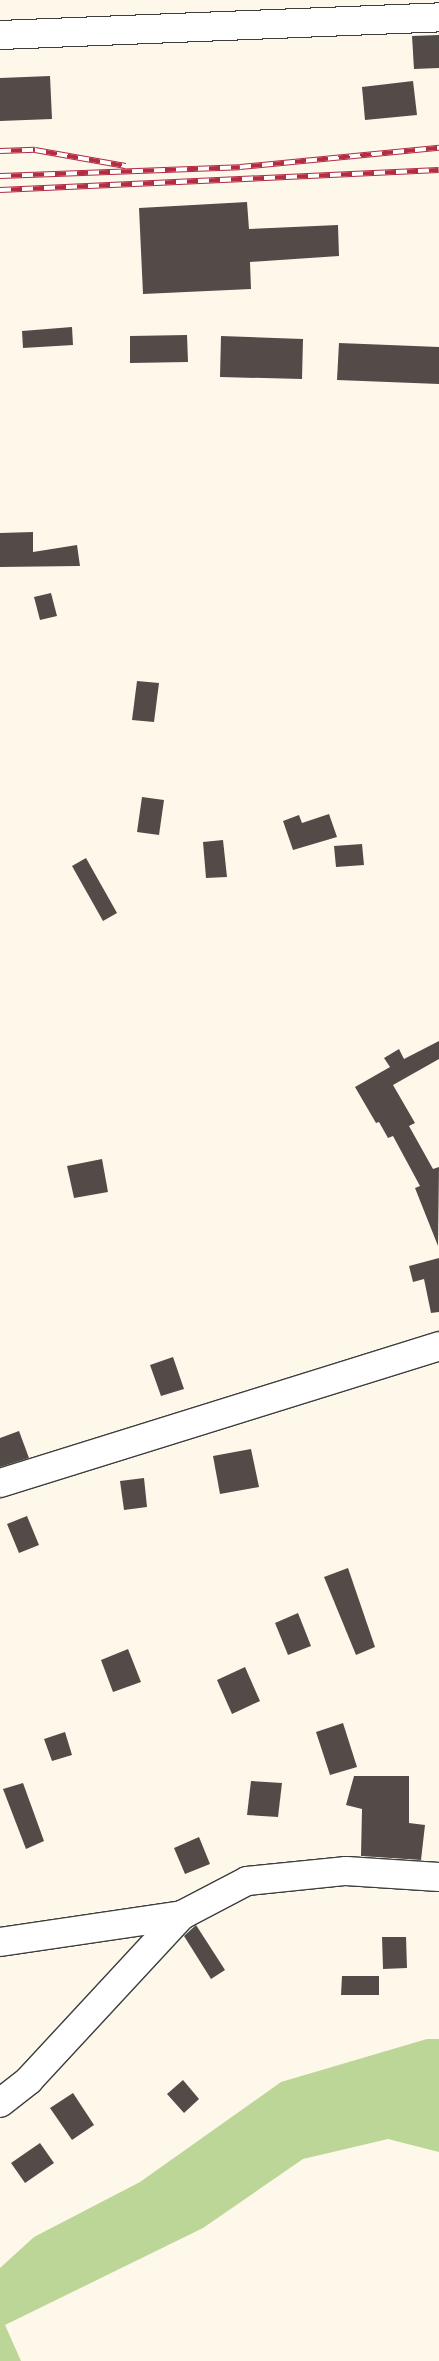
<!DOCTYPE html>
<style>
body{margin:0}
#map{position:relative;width:439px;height:2361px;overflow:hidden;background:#fef8eb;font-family:Lora,serif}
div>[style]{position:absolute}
.forest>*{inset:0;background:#bbd697}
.building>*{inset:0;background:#534b48}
.roads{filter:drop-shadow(1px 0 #3e3e3e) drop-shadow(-1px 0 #3e3e3e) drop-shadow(0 1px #3e3e3e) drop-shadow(0 -1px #3e3e3e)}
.minor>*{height:28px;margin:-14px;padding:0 14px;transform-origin:14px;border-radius:14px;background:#fff}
.rail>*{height:5.5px;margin-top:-2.75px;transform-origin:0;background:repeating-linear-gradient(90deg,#fff 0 11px,#b32c42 0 22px);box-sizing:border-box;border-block:1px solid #b32c42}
span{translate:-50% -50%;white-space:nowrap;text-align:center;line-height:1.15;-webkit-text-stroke:5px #fff;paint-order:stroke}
</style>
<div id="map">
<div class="forest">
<div style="clip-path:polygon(427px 2039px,439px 2039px,439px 2152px,388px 2139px,303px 2159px,203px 2228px,5px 2325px,21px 2361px,0 2361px,0 2268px,34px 2237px,140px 2182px,281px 2082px)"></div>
</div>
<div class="building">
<div style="clip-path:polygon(439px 35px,439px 68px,414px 69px,412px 36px)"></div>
<div style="clip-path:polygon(50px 76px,52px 119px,0 121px,0 78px)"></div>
<div style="clip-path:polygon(413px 81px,417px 115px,365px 120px,362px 87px)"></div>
<div style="clip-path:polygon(247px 202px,249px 229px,338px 225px,339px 256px,250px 262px,251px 289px,143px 294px,139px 208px)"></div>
<div style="clip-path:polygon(72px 327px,73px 345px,23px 348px,22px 331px)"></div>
<div style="clip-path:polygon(187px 335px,188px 362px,130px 363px,130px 336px)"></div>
<div style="clip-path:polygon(221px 336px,303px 339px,302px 379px,220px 377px)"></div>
<div style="clip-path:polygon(339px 343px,439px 347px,439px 384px,337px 380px)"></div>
<div style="clip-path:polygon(33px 532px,33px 552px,77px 545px,80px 566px,0 567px,0 533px)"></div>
<div style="clip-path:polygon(51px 593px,57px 616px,40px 620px,34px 597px)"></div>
<div style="clip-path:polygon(137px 681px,159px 683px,154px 722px,132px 720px)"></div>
<div style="clip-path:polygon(142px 797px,164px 800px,159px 835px,137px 832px)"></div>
<div style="clip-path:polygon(329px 814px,337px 837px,293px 850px,283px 821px,299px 815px,302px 823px)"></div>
<div style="clip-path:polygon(223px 840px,227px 877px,206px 878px,203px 842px)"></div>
<div style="clip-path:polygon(362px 844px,364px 865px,336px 867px,334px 846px)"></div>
<div style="clip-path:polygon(86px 858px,117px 913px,103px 921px,72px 866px)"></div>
<div style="clip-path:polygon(439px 1041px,439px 1059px,393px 1085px,415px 1123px,409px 1126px,433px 1169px,439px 1167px,438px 1246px,415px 1188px,420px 1186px,393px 1136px,388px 1138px,379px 1122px,376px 1123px,355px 1087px,390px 1067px,384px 1058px,399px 1049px,404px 1059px)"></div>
<div style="clip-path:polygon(102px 1159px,108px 1192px,74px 1198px,67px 1166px)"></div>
<div style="clip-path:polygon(439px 1258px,439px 1312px,431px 1313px,424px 1279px,413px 1282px,409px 1266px)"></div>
<div style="clip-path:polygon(173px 1357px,184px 1389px,161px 1396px,150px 1365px)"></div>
<div style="clip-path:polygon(19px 1431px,29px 1458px,0 1467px,0 1438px)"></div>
<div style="clip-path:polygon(251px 1449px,259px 1487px,220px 1494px,213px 1456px)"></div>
<div style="clip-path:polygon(144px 1478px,147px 1507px,124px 1510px,120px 1481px)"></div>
<div style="clip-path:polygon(27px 1516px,39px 1545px,19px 1553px,7px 1524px)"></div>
<div style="clip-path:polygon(348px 1568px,375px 1647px,356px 1655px,324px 1577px)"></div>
<div style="clip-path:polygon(298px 1613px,311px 1646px,288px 1655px,275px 1623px)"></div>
<div style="clip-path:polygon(128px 1649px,141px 1682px,113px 1692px,101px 1660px)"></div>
<div style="clip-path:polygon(245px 1667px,260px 1701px,232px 1714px,217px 1680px)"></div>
<div style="clip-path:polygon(343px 1723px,357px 1767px,330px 1775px,316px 1732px)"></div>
<div style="clip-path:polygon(65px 1732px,72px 1755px,52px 1761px,44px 1739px)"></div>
<div style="clip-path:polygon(354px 1776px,409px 1776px,409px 1823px,425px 1825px,421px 1860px,361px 1856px,362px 1809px,346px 1805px)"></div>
<div style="clip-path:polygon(251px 1781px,282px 1783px,278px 1817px,247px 1815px)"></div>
<div style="clip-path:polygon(23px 1783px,44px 1841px,26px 1849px,3px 1789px)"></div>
<div style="clip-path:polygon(199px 1837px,210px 1864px,185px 1874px,174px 1848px)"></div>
<div style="clip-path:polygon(196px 1925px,225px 1970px,211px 1979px,184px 1936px)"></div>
<div style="clip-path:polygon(382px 1937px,406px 1937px,407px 1968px,383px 1969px)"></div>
<div style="clip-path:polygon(342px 1976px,379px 1976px,379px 1995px,341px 1995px)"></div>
<div style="clip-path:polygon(183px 2080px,199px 2099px,184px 2113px,167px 2094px)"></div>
<div style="clip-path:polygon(73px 2093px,94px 2125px,72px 2140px,50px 2108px)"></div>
<div style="clip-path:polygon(40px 2143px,54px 2163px,25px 2183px,11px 2163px)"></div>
</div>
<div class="roads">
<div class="minor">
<div style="left:0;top:35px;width:439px;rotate:-2.3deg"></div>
<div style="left:0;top:1483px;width:460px;rotate:-17.3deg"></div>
<div style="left:0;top:1942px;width:184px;rotate:-8.4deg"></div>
<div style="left:0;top:2103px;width:37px;rotate:-38deg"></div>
<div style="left:29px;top:2080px;width:225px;rotate:-47.2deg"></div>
<div style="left:182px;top:1915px;width:73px;rotate:-27.6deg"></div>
<div style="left:247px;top:1881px;width:100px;rotate:-5.8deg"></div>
<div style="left:346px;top:1871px;width:93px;rotate:3.7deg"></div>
</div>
</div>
<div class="rail">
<div style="left:0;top:151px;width:35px;rotate:-2deg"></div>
<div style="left:35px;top:150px;width:92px;rotate:10deg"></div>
<div style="left:0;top:176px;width:240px;rotate:-2.1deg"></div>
<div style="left:240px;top:167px;width:200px;rotate:-5.5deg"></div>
<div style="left:0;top:190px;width:439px;rotate:-2.6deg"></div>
</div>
</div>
